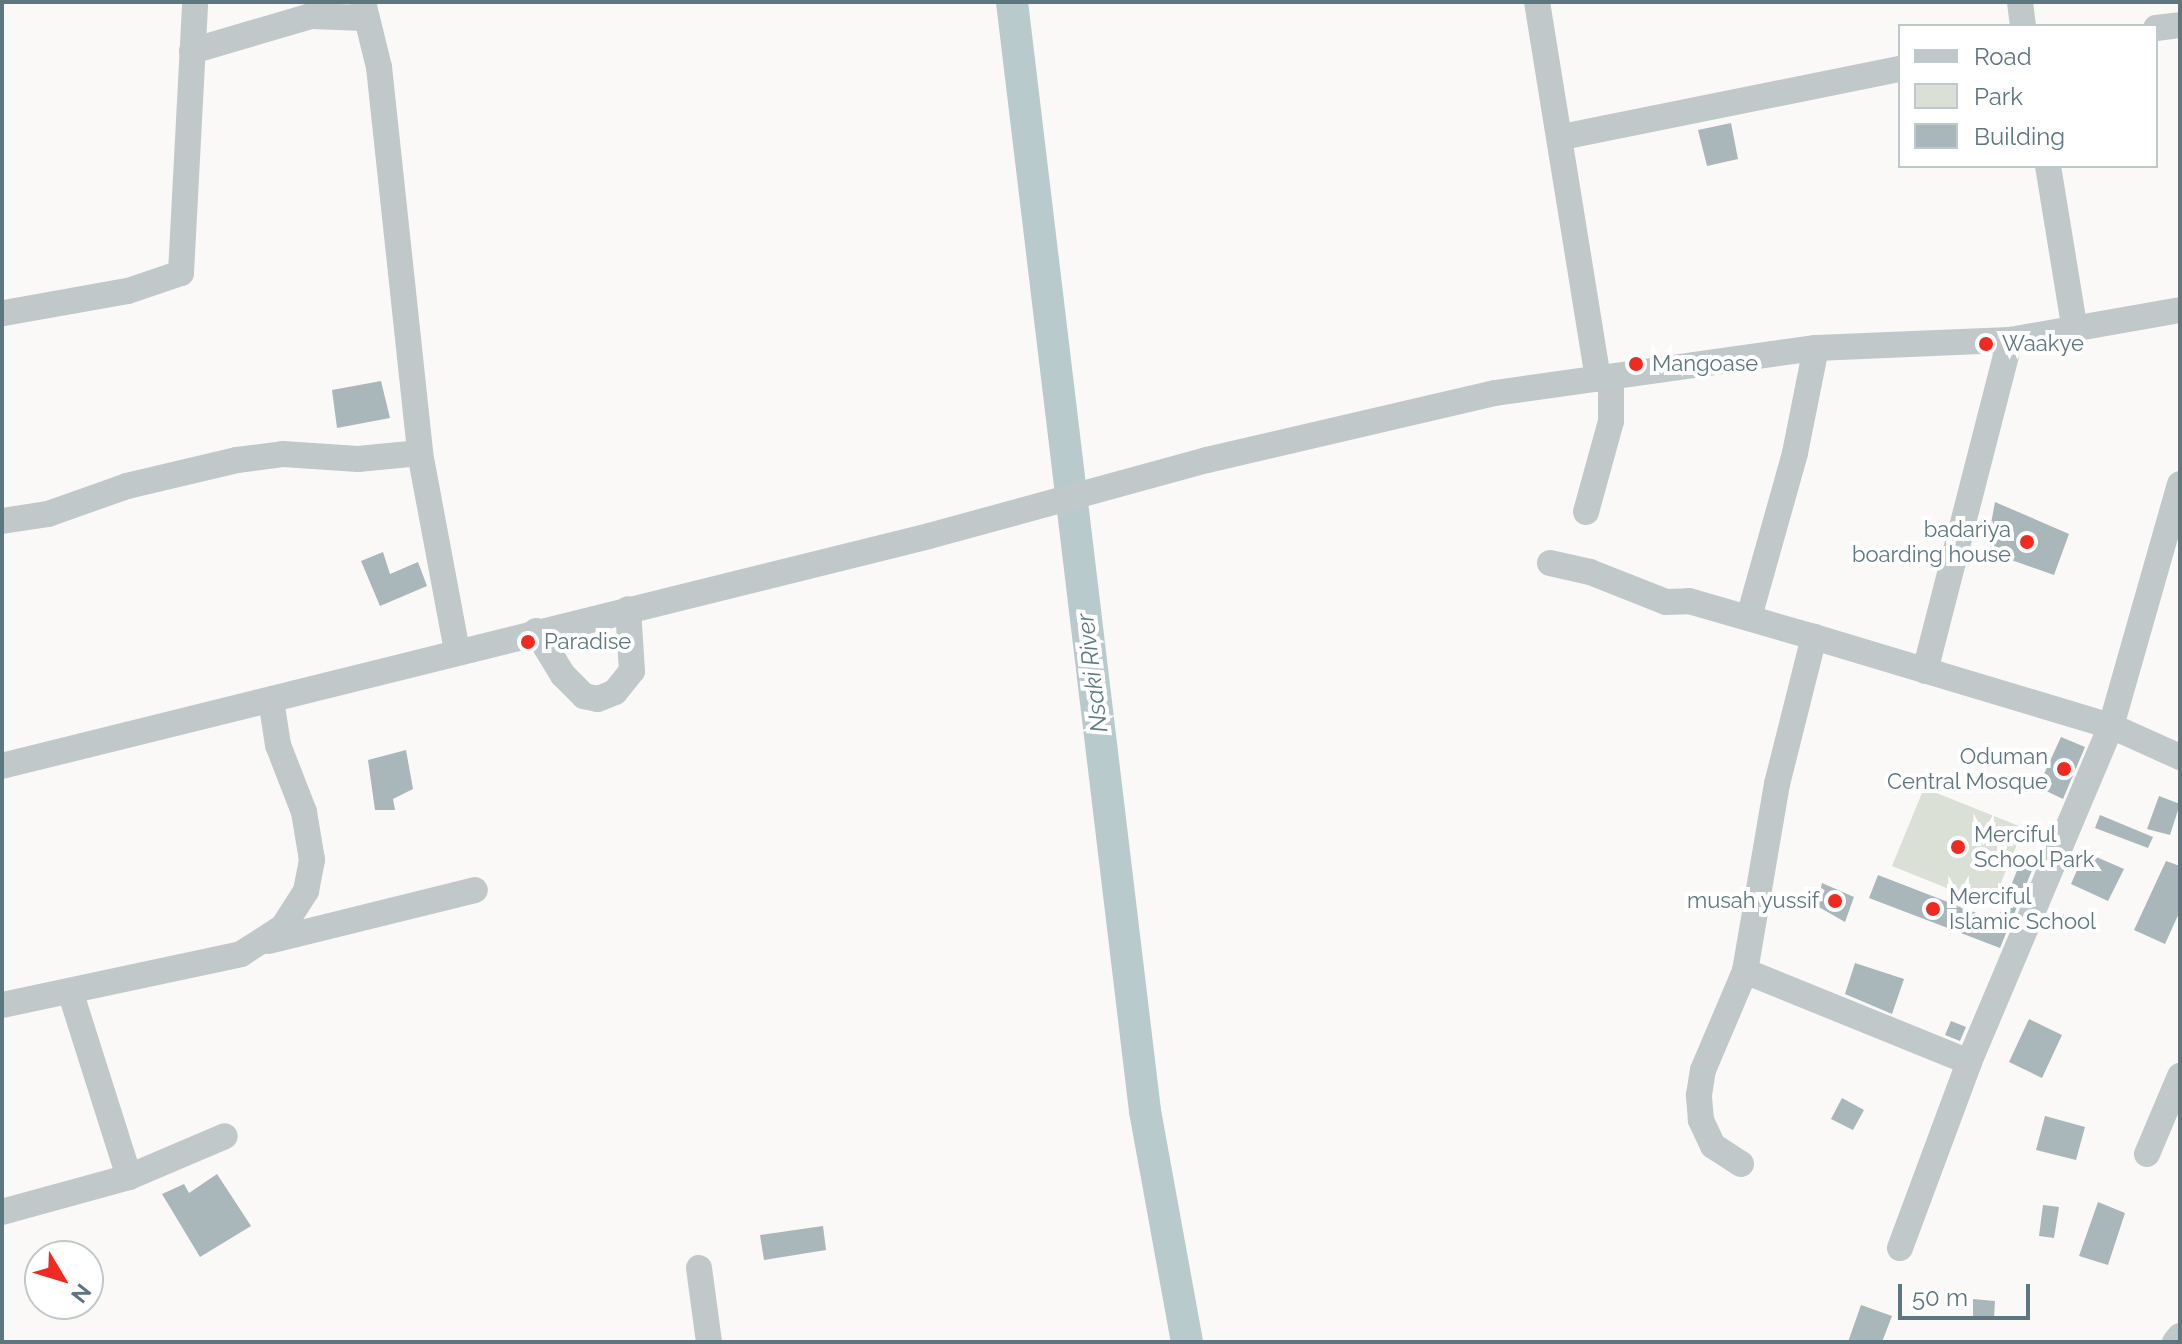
<!DOCTYPE html>
<style>
body{margin:0}
#map{position:relative;width:2182px;height:1344px;overflow:hidden;background:#faf9f7;font-family:Raleway,sans-serif}
div>[style]{position:absolute}
.green>*{inset:0;background:#dbe0d6}
.river>*{height:32px;margin:-16px;padding:0 16px;transform-origin:16px;border-radius:16px;background:#b8cacb}
.building>*{inset:0;background:#a9b6ba}
.minor>*{height:26px;margin:-13px;padding:0 13px;transform-origin:13px;border-radius:13px;background:#c0c8ca}
.dots>*{width:22px;height:22px;translate:-50% -50%;box-sizing:border-box;border:4px solid #fff;border-radius:50%}
span{translate:-50% -50%;white-space:nowrap;text-align:center;line-height:1.15;-webkit-text-stroke:8px #fff;paint-order:stroke}
.poi-label{font-size:22px;color:#5e767f}
.left{translate:0 -50%;text-align:left}
.right{translate:-100% -50%;text-align:right}
.water-label{font-size:24px;color:#5e7c7e;font-style:italic}
.frame{position:absolute;inset:0;border:4px solid #5e767f;pointer-events:none}
.legend{position:absolute;left:1898px;top:24px;width:260px;height:144px;box-sizing:border-box;background:#fff;border:2px solid #bfc8cc;margin:0;padding:10px 14px;list-style:none;font-size:24px;color:#5e767f}
.legend li{display:flex;align-items:center;gap:16px;height:40px}
.legend b{width:40px;border:2px solid #bfc8cc}
.north{position:absolute;left:24px;top:1240px;width:80px;height:80px;box-sizing:border-box;background:#fff;border:2px solid #bfc8cc;border-radius:50%;rotate:128deg;font-size:22px;font-weight:700;line-height:32px;text-align:center;color:#5e767f}
.north::after{content:'';display:block;margin:auto;width:28px;height:36px;background:#f02a21;clip-path:polygon(50% 0,100% 100%,50% 72%,0 100%)}
.scale{position:absolute;left:1898px;top:1284px;width:132px;height:36px;box-sizing:border-box;border:4px solid #5e767f;border-top:0;padding-left:10px;font-size:24px;line-height:28px;white-space:nowrap;color:#5e767f;-webkit-text-stroke:6px #fff;paint-order:stroke}
</style>
<div id="map">
<div class="green">
<div style="clip-path:polygon(1924px 788px,2024px 828px,1991px 906px,1892px 866px)"></div>
</div>
<div class="river">
<div style="left:1012px;top:2px;width:1117px;rotate:83.16deg"></div>
<div style="left:1145px;top:1111px;width:235px;rotate:79.7deg"></div>
</div>
<div class="building">
<div style="clip-path:polygon(1731px 123px,1738px 159px,1707px 166px,1698px 130px)"></div>
<div style="clip-path:polygon(381px 381px,390px 418px,337px 428px,332px 390px)"></div>
<div style="clip-path:polygon(1995px 502px,2069px 534px,2054px 575px,1986px 551px)"></div>
<div style="clip-path:polygon(383px 552px,390px 574px,418px 562px,427px 586px,380px 606px,361px 561px)"></div>
<div style="clip-path:polygon(2061px 737px,2085px 747px,2063px 799px,2038px 787px)"></div>
<div style="clip-path:polygon(406px 750px,413px 789px,393px 799px,395px 810px,375px 810px,368px 760px)"></div>
<div style="clip-path:polygon(2159px 796px,2180px 804px,2170px 835px,2147px 829px)"></div>
<div style="clip-path:polygon(2100px 815px,2153px 837px,2148px 848px,2095px 828px)"></div>
<div style="clip-path:polygon(2085px 852px,2124px 869px,2108px 901px,2071px 884px)"></div>
<div style="clip-path:polygon(2166px 861px,2180px 866px,2180px 911px,2165px 944px,2134px 930px)"></div>
<div style="clip-path:polygon(2020px 863px,2033px 868px,2000px 948px,1869px 898px,1878px 875px,1997px 921px)"></div>
<div style="clip-path:polygon(1822px 883px,1854px 897px,1845px 922px,1817px 906px)"></div>
<div style="clip-path:polygon(1855px 963px,1904px 979px,1892px 1014px,1845px 994px)"></div>
<div style="clip-path:polygon(2029px 1019px,2062px 1035px,2042px 1078px,2009px 1062px)"></div>
<div style="clip-path:polygon(1951px 1021px,1966px 1027px,1960px 1041px,1945px 1035px)"></div>
<div style="clip-path:polygon(1842px 1098px,1864px 1110px,1853px 1130px,1831px 1119px)"></div>
<div style="clip-path:polygon(2045px 1116px,2085px 1127px,2076px 1160px,2036px 1150px)"></div>
<div style="clip-path:polygon(217px 1174px,251px 1226px,200px 1257px,162px 1194px,184px 1184px,189px 1193px)"></div>
<div style="clip-path:polygon(2098px 1202px,2125px 1213px,2108px 1265px,2079px 1256px)"></div>
<div style="clip-path:polygon(2043px 1205px,2059px 1207px,2054px 1238px,2039px 1236px)"></div>
<div style="clip-path:polygon(823px 1226px,826px 1250px,764px 1260px,760px 1235px)"></div>
<div style="clip-path:polygon(1973px 1299px,1995px 1301px,1994px 1318px,1973px 1318px)"></div>
<div style="clip-path:polygon(1861px 1305px,1892px 1316px,1882px 1342px,1848px 1342px)"></div>
</div>
<div class="minor">
<div style="left:363px;top:2px;width:67px;rotate:76.2deg"></div>
<div style="left:379px;top:67px;width:388px;rotate:83.9deg"></div>
<div style="left:420px;top:453px;width:200px;rotate:79.4deg"></div>
<div style="left:1537px;top:2px;width:382px;rotate:80.8deg"></div>
<div style="left:2020px;top:2px;width:24px;rotate:83deg"></div>
<div style="left:2156px;top:28px;width:24px;rotate:-7deg"></div>
<div style="left:192px;top:51px;width:124px;rotate:-16.4deg"></div>
<div style="left:311px;top:16px;width:53px;rotate:2.2deg"></div>
<div style="left:1562px;top:137px;width:345px;rotate:-11.4deg"></div>
<div style="left:2048px;top:166px;width:166px;rotate:80.7deg"></div>
<div style="left:4px;top:313px;width:126px;rotate:-10.1deg"></div>
<div style="left:128px;top:291px;width:56px;rotate:-18.8deg"></div>
<div style="left:181px;top:273px;width:271px;rotate:-87deg"></div>
<div style="left:2180px;top:484px;width:252px;rotate:105.9deg"></div>
<div style="left:2111px;top:726px;width:76px;rotate:24.2deg"></div>
<div style="left:1586px;top:512px;width:94px;rotate:-74.6deg"></div>
<div style="left:1611px;top:421px;width:44px;rotate:-90deg"></div>
<div style="left:2px;top:521px;width:47px;rotate:-8.7deg"></div>
<div style="left:48px;top:514px;width:84px;rotate:-19.5deg"></div>
<div style="left:127px;top:486px;width:113px;rotate:-13.3deg"></div>
<div style="left:237px;top:460px;width:46px;rotate:-7.4deg"></div>
<div style="left:283px;top:454px;width:75px;rotate:3.8deg"></div>
<div style="left:358px;top:459px;width:62px;rotate:-5.5deg"></div>
<div style="left:1550px;top:563px;width:41px;rotate:12.7deg"></div>
<div style="left:1590px;top:572px;width:82px;rotate:21.5deg"></div>
<div style="left:1666px;top:602px;width:23px;rotate:-2deg"></div>
<div style="left:1689px;top:601px;width:130px;rotate:16.1deg"></div>
<div style="left:1749px;top:617px;width:170px;rotate:-74.3deg"></div>
<div style="left:1795px;top:453px;width:107px;rotate:-78.7deg"></div>
<div style="left:536px;top:631px;width:52px;rotate:58.5deg"></div>
<div style="left:563px;top:675px;width:30px;rotate:45deg"></div>
<div style="left:584px;top:696px;width:14px;rotate:12deg"></div>
<div style="left:598px;top:699px;width:18px;rotate:-22deg"></div>
<div style="left:615px;top:692px;width:27px;rotate:-51deg"></div>
<div style="left:632px;top:671px;width:62px;rotate:-93.7deg"></div>
<div style="left:1814px;top:637px;width:310px;rotate:16.7deg"></div>
<div style="left:2111px;top:726px;width:365px;rotate:112.9deg"></div>
<div style="left:1969px;top:1062px;width:242px;rotate:-157.9deg"></div>
<div style="left:1745px;top:971px;width:190px;rotate:-80.3deg"></div>
<div style="left:1777px;top:784px;width:152px;rotate:-75.9deg"></div>
<div style="left:1925px;top:671px;width:342px;rotate:-75.6deg"></div>
<div style="left:2px;top:766px;width:955px;rotate:-13.93deg"></div>
<div style="left:929px;top:536px;width:288px;rotate:-15.3deg"></div>
<div style="left:1207px;top:460px;width:296px;rotate:-13.1deg"></div>
<div style="left:1495px;top:393px;width:324px;rotate:-8deg"></div>
<div style="left:1816px;top:348px;width:194px;rotate:-2.4deg"></div>
<div style="left:2010px;top:340px;width:173px;rotate:-10deg"></div>
<div style="left:269px;top:941px;width:212px;rotate:-13.9deg"></div>
<div style="left:71px;top:994px;width:192px;rotate:72.4deg"></div>
<div style="left:2px;top:1005px;width:244px;rotate:-12deg"></div>
<div style="left:241px;top:954px;width:50px;rotate:-32.7deg"></div>
<div style="left:283px;top:927px;width:43px;rotate:-57.4deg"></div>
<div style="left:306px;top:891px;width:32px;rotate:-79deg"></div>
<div style="left:312px;top:860px;width:49px;rotate:-99.5deg"></div>
<div style="left:304px;top:812px;width:72px;rotate:-111.2deg"></div>
<div style="left:278px;top:745px;width:46px;rotate:-98.8deg"></div>
<div style="left:2147px;top:1154px;width:85px;rotate:-67.1deg"></div>
<div style="left:1741px;top:1164px;width:33px;rotate:-147deg"></div>
<div style="left:1713px;top:1146px;width:29px;rotate:-115deg"></div>
<div style="left:1701px;top:1120px;width:25px;rotate:-95deg"></div>
<div style="left:1699px;top:1095px;width:25px;rotate:-81deg"></div>
<div style="left:1703px;top:1070px;width:108px;rotate:-67deg"></div>
<div style="left:2px;top:1212px;width:132px;rotate:-15.4deg"></div>
<div style="left:129px;top:1177px;width:104px;rotate:-23.1deg"></div>
<div style="left:1900px;top:1248px;width:198px;rotate:-69.6deg"></div>
<div style="left:699px;top:1268px;width:75px;rotate:82.3deg"></div>
<div style="left:2175px;top:1342px;width:8px;rotate:-50deg"></div>
</div>
<div class="dots">
<div style="left:1986px;top:344px;background:#f02a21"></div>
<div style="left:1636px;top:364px;background:#f02a21"></div>
<div style="left:2027px;top:542px;background:#f02a21"></div>
<div style="left:528px;top:642px;background:#f02a21"></div>
<div style="left:2064px;top:769px;background:#f02a21"></div>
<div style="left:1958px;top:847px;background:#f02a21"></div>
<div style="left:1835px;top:901px;background:#f02a21"></div>
<div style="left:1933px;top:909px;background:#f02a21"></div>
</div>
<div class="poi-label">
<span class="left" style="left:2002px;top:344px">Waakye</span>
<span class="left" style="left:1652px;top:364px">Mangoase</span>
<span class="right" style="left:2011px;top:542px">badariya<br>boarding house</span>
<span class="left" style="left:544px;top:642px">Paradise</span>
<span class="right" style="left:2048px;top:769px">Oduman<br>Central Mosque</span>
<span class="left" style="left:1974px;top:847px">Merciful<br>School Park</span>
<span class="left" style="left:1949px;top:909px">Merciful<br>Islamic School</span>
<span class="right" style="left:1819px;top:901px">musah yussif</span>
</div>
<div class="water-label">
<span style="left:1092px;top:673px;rotate:-97deg">Nsaki River</span>
</div>
<div class="frame"></div>
<ul class="legend">
<li><b style="height:10px;background:#c0c8ca"></b>Road</li>
<li><b style="height:22px;background:#dbe0d6"></b>Park</li>
<li><b style="height:22px;background:#a9b6ba"></b>Building</li>
</ul>
<div class="north">N</div>
<div class="scale">50 m</div>
</div>
